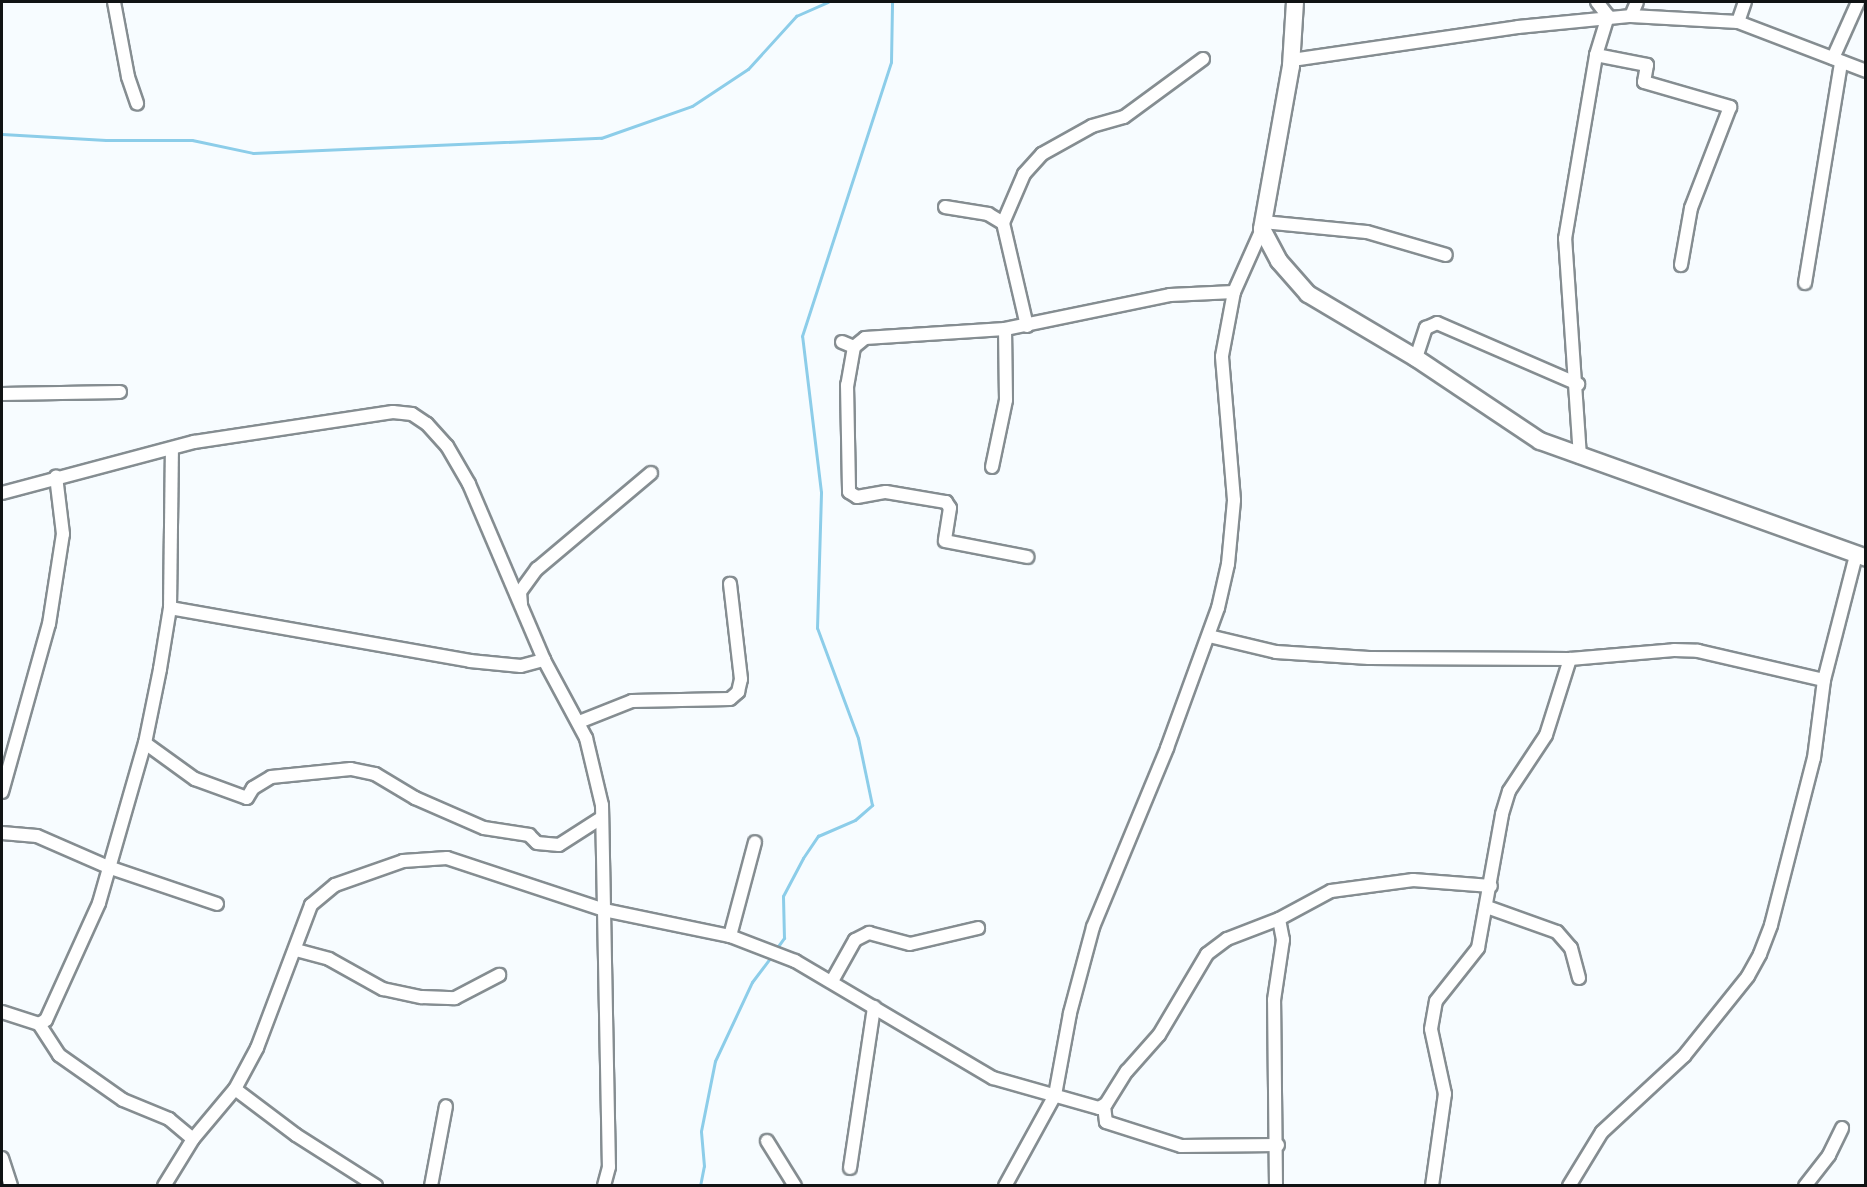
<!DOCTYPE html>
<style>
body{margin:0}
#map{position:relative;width:1867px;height:1187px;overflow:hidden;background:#f7fcff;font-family:"PT Sans",sans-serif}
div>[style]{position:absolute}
.stream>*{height:3px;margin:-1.5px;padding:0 1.5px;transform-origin:1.5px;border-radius:1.5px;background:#8ccde9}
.roads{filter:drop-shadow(2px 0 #858d91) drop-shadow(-2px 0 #858d91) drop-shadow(0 2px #858d91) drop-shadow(0 -2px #858d91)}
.street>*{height:12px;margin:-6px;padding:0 6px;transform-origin:6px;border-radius:6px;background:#fff}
.secondary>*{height:16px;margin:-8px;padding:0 8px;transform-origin:8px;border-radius:8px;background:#fff}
span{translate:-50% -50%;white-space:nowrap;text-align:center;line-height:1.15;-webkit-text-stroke:6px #fff;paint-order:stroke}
.frame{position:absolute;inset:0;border:3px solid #101314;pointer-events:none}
</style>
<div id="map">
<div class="stream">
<div style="left:2px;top:134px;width:104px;rotate:3.3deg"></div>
<div style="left:106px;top:140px;width:86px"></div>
<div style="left:192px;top:140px;width:62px;rotate:12deg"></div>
<div style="left:253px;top:153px;width:348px;rotate:-2.5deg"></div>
<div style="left:601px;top:138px;width:96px;rotate:-19.4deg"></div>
<div style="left:692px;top:106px;width:67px;rotate:-33.5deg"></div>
<div style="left:748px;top:69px;width:72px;rotate:-47.8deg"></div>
<div style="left:796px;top:16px;width:35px;rotate:-24deg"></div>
<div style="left:776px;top:949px;width:14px;rotate:-54deg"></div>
<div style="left:784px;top:938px;width:42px;rotate:-91.4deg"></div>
<div style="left:783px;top:896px;width:43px;rotate:-62.2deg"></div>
<div style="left:803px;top:858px;width:27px;rotate:-56deg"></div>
<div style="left:818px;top:836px;width:40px;rotate:-23.4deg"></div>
<div style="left:855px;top:820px;width:23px;rotate:-41deg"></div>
<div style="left:872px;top:805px;width:68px;rotate:-101.8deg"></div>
<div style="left:858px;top:738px;width:117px;rotate:-110.4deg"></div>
<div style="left:817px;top:628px;width:136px;rotate:-88.3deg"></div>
<div style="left:821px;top:492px;width:157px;rotate:-96.9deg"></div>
<div style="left:802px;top:336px;width:288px;rotate:-72deg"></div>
<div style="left:891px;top:62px;width:60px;rotate:-89deg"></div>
<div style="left:700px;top:1186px;width:20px;rotate:-79deg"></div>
<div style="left:704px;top:1166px;width:35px;rotate:-95deg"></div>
<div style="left:701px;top:1131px;width:71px;rotate:-78.7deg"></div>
<div style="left:715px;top:1061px;width:87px;rotate:-64.9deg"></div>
<div style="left:752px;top:982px;width:34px;rotate:-53deg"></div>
</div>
<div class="roads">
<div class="street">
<div style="left:114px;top:2px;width:76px;rotate:79.4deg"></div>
<div style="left:128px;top:77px;width:28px;rotate:71deg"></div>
<div style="left:1631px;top:16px;width:15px;rotate:-67deg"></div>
<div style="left:1738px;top:22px;width:21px;rotate:-71deg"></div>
<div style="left:1596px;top:55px;width:52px;rotate:11.1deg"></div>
<div style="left:1647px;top:65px;width:17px;rotate:100deg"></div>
<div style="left:1644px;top:82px;width:90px;rotate:16.2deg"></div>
<div style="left:1730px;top:107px;width:108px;rotate:111.1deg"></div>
<div style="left:1691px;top:208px;width:58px;rotate:100deg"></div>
<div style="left:1833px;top:58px;width:61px;rotate:-65.9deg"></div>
<div style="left:1292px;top:60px;width:228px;rotate:-8.3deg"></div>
<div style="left:1518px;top:27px;width:114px;rotate:-5.6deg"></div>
<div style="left:1631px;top:16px;width:107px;rotate:3.2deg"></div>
<div style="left:1738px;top:22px;width:137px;rotate:20.9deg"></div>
<div style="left:945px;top:207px;width:44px;rotate:9.2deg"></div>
<div style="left:988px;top:214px;width:17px;rotate:31deg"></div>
<div style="left:1263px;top:222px;width:104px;rotate:5.5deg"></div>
<div style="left:1367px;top:232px;width:82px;rotate:16.2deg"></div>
<div style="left:1805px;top:283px;width:224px;rotate:-80.7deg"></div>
<div style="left:1027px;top:326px;width:106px;rotate:-103.1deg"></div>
<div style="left:1003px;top:223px;width:53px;rotate:-66.8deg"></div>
<div style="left:1024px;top:174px;width:27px;rotate:-48deg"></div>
<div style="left:1042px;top:154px;width:57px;rotate:-29.2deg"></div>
<div style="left:1092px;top:126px;width:33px;rotate:-16deg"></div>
<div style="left:1124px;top:117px;width:98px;rotate:-36.3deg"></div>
<div style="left:842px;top:342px;width:13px;rotate:23deg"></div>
<div style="left:854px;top:347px;width:14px;rotate:-39deg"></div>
<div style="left:865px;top:338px;width:140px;rotate:-3.7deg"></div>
<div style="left:1005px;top:329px;width:168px;rotate:-11.6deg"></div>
<div style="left:1170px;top:295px;width:64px;rotate:-2.7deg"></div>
<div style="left:854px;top:347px;width:39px;rotate:100deg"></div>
<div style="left:847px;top:385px;width:107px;rotate:88.9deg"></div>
<div style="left:849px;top:492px;width:9px;rotate:32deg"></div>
<div style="left:857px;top:497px;width:29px;rotate:-10deg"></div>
<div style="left:886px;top:492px;width:61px;rotate:9.5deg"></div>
<div style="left:946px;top:502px;width:7px;rotate:56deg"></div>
<div style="left:950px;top:508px;width:33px;rotate:99deg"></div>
<div style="left:945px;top:541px;width:84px;rotate:11deg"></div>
<div style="left:1416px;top:358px;width:32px;rotate:-72deg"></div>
<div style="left:1426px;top:328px;width:12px;rotate:-24deg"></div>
<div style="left:1437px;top:323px;width:154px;rotate:23.4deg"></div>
<div style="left:2px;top:394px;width:118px;rotate:-1deg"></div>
<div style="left:1580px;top:457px;width:219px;rotate:-93.9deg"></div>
<div style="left:1565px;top:239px;width:187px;rotate:-80.4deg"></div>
<div style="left:1596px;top:55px;width:41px;rotate:-72.9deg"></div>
<div style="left:1608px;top:16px;width:18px;rotate:-128deg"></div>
<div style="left:992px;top:467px;width:68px;rotate:-78.2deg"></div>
<div style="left:1006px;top:400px;width:71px;rotate:-90.8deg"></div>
<div style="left:2px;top:493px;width:199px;rotate:-14.9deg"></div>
<div style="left:194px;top:442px;width:201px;rotate:-8.6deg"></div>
<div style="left:393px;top:412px;width:19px;rotate:6deg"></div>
<div style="left:412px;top:414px;width:18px;rotate:34deg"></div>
<div style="left:427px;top:424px;width:30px;rotate:48deg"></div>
<div style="left:447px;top:446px;width:44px;rotate:59.9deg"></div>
<div style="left:469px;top:484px;width:191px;rotate:66.9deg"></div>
<div style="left:544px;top:660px;width:89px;rotate:61.7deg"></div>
<div style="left:586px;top:738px;width:69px;rotate:76.6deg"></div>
<div style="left:602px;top:805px;width:362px;rotate:88.9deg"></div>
<div style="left:609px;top:1167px;width:20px;rotate:105deg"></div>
<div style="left:521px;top:604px;width:12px;rotate:-95deg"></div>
<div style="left:520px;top:592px;width:29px;rotate:-54deg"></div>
<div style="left:537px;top:569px;width:149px;rotate:-40.1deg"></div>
<div style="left:170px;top:608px;width:305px;rotate:10deg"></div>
<div style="left:470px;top:661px;width:51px;rotate:5.6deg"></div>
<div style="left:521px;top:666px;width:24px;rotate:-15deg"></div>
<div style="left:1209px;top:636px;width:69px;rotate:13.4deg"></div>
<div style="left:1276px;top:652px;width:93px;rotate:3.7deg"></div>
<div style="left:1369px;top:658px;width:201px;rotate:0.3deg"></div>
<div style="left:1570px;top:659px;width:104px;rotate:-4.9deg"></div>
<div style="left:1674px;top:650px;width:24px;rotate:2deg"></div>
<div style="left:1698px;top:651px;width:129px;rotate:13deg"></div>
<div style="left:579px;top:722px;width:57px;rotate:-21.6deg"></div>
<div style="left:632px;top:701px;width:98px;rotate:-1.2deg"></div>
<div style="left:730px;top:699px;width:11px;rotate:-41deg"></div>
<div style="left:738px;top:692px;width:13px;rotate:-77deg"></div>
<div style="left:741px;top:679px;width:96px;rotate:-96.6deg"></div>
<div style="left:145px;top:743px;width:62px;rotate:35.8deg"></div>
<div style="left:195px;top:779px;width:55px;rotate:20.1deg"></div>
<div style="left:247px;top:798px;width:12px;rotate:-59deg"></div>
<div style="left:253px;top:788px;width:21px;rotate:-31deg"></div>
<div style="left:271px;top:777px;width:80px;rotate:-5.7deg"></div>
<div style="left:351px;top:769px;width:25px;rotate:12deg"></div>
<div style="left:375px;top:774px;width:47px;rotate:31deg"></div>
<div style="left:415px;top:798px;width:75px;rotate:23.5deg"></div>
<div style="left:484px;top:828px;width:46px;rotate:8.8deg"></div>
<div style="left:529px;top:835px;width:11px;rotate:45deg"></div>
<div style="left:537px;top:843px;width:22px;rotate:5deg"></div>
<div style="left:559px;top:845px;width:50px;rotate:-32.7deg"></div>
<div style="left:2px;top:792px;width:174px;rotate:-74.4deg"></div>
<div style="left:49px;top:624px;width:91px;rotate:-81.2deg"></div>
<div style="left:63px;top:534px;width:58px;rotate:-96.9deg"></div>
<div style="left:2px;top:833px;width:35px;rotate:5deg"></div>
<div style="left:37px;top:836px;width:77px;rotate:23.6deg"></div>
<div style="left:108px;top:867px;width:115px;rotate:18.7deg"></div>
<div style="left:1487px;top:907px;width:74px;rotate:19.7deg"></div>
<div style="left:1557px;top:932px;width:21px;rotate:49deg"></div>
<div style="left:1571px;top:948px;width:31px;rotate:75deg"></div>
<div style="left:730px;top:936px;width:97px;rotate:-75.1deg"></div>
<div style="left:296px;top:950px;width:34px;rotate:15deg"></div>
<div style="left:329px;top:959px;width:62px;rotate:29.1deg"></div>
<div style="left:383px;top:989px;width:40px;rotate:12deg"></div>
<div style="left:422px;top:997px;width:33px;rotate:2deg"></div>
<div style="left:455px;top:998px;width:50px;rotate:-27.6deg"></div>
<div style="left:832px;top:981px;width:47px;rotate:-60.7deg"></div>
<div style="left:855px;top:940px;width:16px;rotate:-27deg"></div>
<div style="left:869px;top:933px;width:42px;rotate:15deg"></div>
<div style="left:910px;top:944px;width:70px;rotate:-13.2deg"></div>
<div style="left:2px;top:1012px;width:39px;rotate:18deg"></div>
<div style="left:39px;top:1024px;width:8px;rotate:-30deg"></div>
<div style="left:46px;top:1020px;width:128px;rotate:-65.6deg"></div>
<div style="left:99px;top:903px;width:166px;rotate:-74deg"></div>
<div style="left:145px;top:743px;width:76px;rotate:-78.5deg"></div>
<div style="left:160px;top:669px;width:62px;rotate:-80.7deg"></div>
<div style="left:170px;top:608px;width:159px;rotate:-89.3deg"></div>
<div style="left:39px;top:1024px;width:37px;rotate:57deg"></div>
<div style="left:59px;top:1055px;width:78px;rotate:35.1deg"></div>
<div style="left:123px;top:1100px;width:50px;rotate:22.4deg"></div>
<div style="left:169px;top:1119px;width:31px;rotate:40deg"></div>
<div style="left:235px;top:1089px;width:76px;rotate:37deg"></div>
<div style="left:296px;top:1135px;width:95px;rotate:32.5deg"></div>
<div style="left:1104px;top:1106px;width:16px;rotate:83deg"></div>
<div style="left:1106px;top:1122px;width:79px;rotate:17.7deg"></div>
<div style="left:1181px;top:1146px;width:97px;rotate:-0.6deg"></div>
<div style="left:767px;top:1141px;width:53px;rotate:58.1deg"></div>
<div style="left:2px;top:1158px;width:29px;rotate:72deg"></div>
<div style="left:850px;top:1168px;width:163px;rotate:-81.5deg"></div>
<div style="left:164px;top:1186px;width:55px;rotate:-58.3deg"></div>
<div style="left:193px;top:1139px;width:65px;rotate:-50deg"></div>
<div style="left:235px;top:1089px;width:47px;rotate:-61.8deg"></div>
<div style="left:257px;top:1048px;width:153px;rotate:-69.3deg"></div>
<div style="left:311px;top:905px;width:31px;rotate:-40deg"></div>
<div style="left:335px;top:885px;width:72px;rotate:-19.4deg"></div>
<div style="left:403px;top:861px;width:44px;rotate:-3.9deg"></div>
<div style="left:447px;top:858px;width:165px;rotate:18.3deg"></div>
<div style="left:604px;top:910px;width:129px;rotate:11.7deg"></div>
<div style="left:730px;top:936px;width:70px;rotate:21deg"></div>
<div style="left:795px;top:961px;width:230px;rotate:30.6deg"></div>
<div style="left:993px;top:1078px;width:110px;rotate:15.8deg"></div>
<div style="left:1099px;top:1108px;width:8px;rotate:-30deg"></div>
<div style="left:1106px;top:1104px;width:39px;rotate:-58deg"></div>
<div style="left:1127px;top:1071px;width:48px;rotate:-48.4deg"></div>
<div style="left:1159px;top:1035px;width:94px;rotate:-59.3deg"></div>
<div style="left:1207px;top:954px;width:25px;rotate:-37deg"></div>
<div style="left:1227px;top:939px;width:56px;rotate:-21deg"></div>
<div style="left:1279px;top:919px;width:59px;rotate:-28.3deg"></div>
<div style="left:1331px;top:891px;width:83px;rotate:-7.6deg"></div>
<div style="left:1413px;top:880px;width:78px;rotate:4.4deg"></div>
<div style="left:431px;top:1186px;width:81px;rotate:-79.4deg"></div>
<div style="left:1005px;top:1186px;width:104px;rotate:-61.2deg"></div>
<div style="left:1055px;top:1095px;width:83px;rotate:-79.6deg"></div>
<div style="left:1070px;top:1013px;width:89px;rotate:-75deg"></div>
<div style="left:1093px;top:927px;width:194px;rotate:-67.5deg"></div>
<div style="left:1167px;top:748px;width:149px;rotate:-70deg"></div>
<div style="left:1218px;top:608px;width:45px;rotate:-77.2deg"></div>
<div style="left:1228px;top:564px;width:64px;rotate:-84.6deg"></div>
<div style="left:1234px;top:500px;width:144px;rotate:-94.8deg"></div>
<div style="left:1222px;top:356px;width:65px;rotate:-79.4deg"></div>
<div style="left:1234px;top:292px;width:69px;rotate:-66deg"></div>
<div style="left:1276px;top:1186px;width:186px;rotate:-90.6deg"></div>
<div style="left:1274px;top:1000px;width:61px;rotate:-81.5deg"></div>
<div style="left:1283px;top:940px;width:21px;rotate:-101deg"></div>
<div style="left:1432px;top:1186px;width:93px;rotate:-82deg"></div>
<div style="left:1445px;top:1094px;width:66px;rotate:-102.2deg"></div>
<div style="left:1431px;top:1029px;width:28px;rotate:-80deg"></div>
<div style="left:1436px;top:1001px;width:68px;rotate:-51.6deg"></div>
<div style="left:1478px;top:948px;width:136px;rotate:-79.8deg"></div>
<div style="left:1502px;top:814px;width:24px;rotate:-73deg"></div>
<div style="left:1509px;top:791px;width:67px;rotate:-56.5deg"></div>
<div style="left:1546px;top:735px;width:80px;rotate:-72.5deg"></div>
<div style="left:1569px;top:1186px;width:63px;rotate:-58.6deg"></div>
<div style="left:1602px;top:1132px;width:112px;rotate:-42.8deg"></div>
<div style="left:1684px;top:1056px;width:102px;rotate:-51.3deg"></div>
<div style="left:1748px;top:976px;width:25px;rotate:-61deg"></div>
<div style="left:1760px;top:954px;width:31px;rotate:-69deg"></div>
<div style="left:1771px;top:925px;width:172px;rotate:-75.6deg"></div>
<div style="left:1814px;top:758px;width:79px;rotate:-82.7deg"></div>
<div style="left:1824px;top:680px;width:129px;rotate:-75.6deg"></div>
<div style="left:1805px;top:1186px;width:39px;rotate:-52deg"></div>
<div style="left:1829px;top:1155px;width:30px;rotate:-64deg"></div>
</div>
<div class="secondary">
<div style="left:1295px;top:2px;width:64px;rotate:93.6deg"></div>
<div style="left:1291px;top:66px;width:166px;rotate:100.1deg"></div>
<div style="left:1262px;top:229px;width:36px;rotate:62deg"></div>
<div style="left:1279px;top:261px;width:44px;rotate:48.7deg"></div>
<div style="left:1308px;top:294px;width:126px;rotate:30.7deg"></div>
<div style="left:1416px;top:358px;width:149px;rotate:33.8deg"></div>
<div style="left:1540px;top:441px;width:346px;rotate:19.7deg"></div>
</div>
</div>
<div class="frame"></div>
</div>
